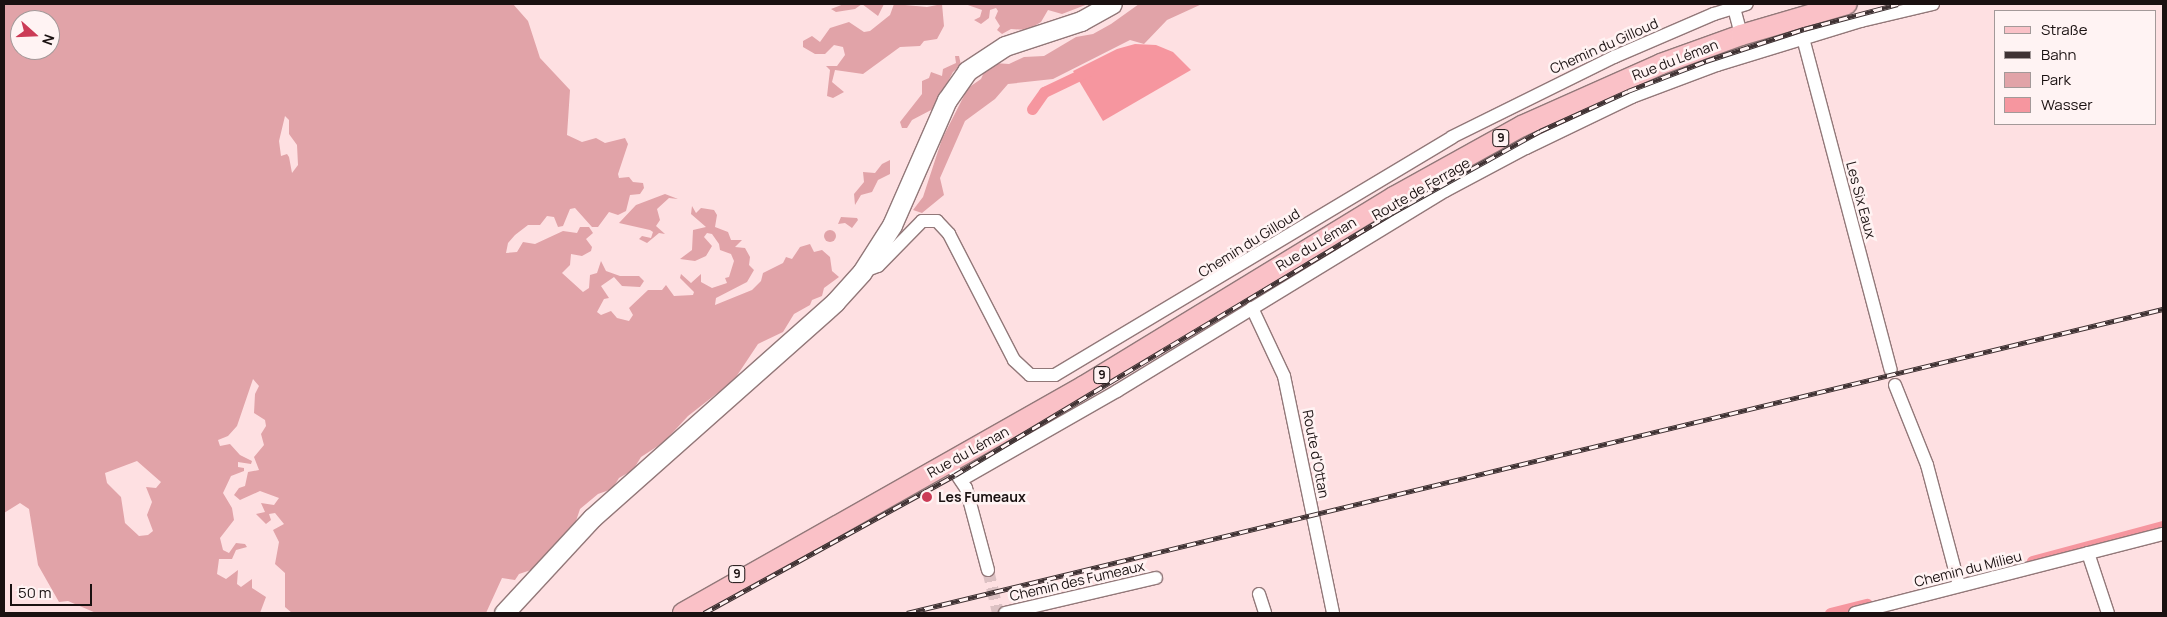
<!DOCTYPE html>
<meta charset="utf-8">
<style>
body{margin:0}
#map{position:relative;width:2167px;height:617px;overflow:hidden;background:#fee0e2;font-family:Manrope,sans-serif}
div>[style]{position:absolute}
.green>*{inset:0;background:#e1a3a8}
.round{border-radius:50%}
.water>*{inset:0;background:#f6969f}
.canal>*{height:11px;margin:-5.5px;padding:0 5.5px;transform-origin:5.5px;border-radius:5.5px;background:#f6969f}
.street-tunnel>*{height:12px;margin-top:-6px;transform-origin:0;background:repeating-linear-gradient(90deg,#dcc1c3 0 12px,transparent 0 18px)}
.roads{filter:drop-shadow(1px 0 #927879) drop-shadow(-1px 0 #927879) drop-shadow(0 1px #927879) drop-shadow(0 -1px #927879)}
.street>*{height:12px;margin:-6px;padding:0 6px;transform-origin:6px;border-radius:6px;background:#fff}
.secondary>*{height:19px;margin:-9.5px;padding:0 9.5px;transform-origin:9.5px;border-radius:9.5px;background:#fff}
.primary>*{height:20px;margin:-10px;padding:0 10px;transform-origin:10px;border-radius:10px;background:#fac1c7}
.rail>*{height:5px;margin-top:-2.5px;transform-origin:0;background:repeating-linear-gradient(90deg,#fff3f3 0 9px,#3f3233 0 18px);box-sizing:border-box;border-block:1px solid #3f3233}
.dots>*{width:14px;height:14px;translate:-50% -50%;box-sizing:border-box;border:2px solid #fff3f3;border-radius:50%}
span{translate:-50% -50%;white-space:nowrap;text-align:center;line-height:1.15;-webkit-text-stroke:5px #fff3f3;paint-order:stroke}
.shield-label span{padding:1px 4px;background:#fff3f3;border:1px solid;border-radius:4px;-webkit-text-stroke-width:0}
.shield-label{font-size:12px;color:#1a1111;font-weight:700}
.street-label{font-size:14px;color:#1a1111}
.poi-label{font-size:14px;color:#1a1111;font-weight:700}
.left{translate:0 -50%;text-align:left}
.frame{position:absolute;inset:0;border:5px solid #1a1111;pointer-events:none}
.legend{position:absolute;left:1994px;top:10px;width:162px;height:115px;box-sizing:border-box;background:#fff3f3;border:1px solid #a39999;margin:0;padding:6px 9px;list-style:none;font-size:15px;color:#1a1111}
.legend li{display:flex;align-items:center;gap:10px;height:25px}
.legend b{width:25px;border:1px solid #a39999}
.north{position:absolute;left:10px;top:10px;width:50px;height:50px;box-sizing:border-box;background:#fff3f3;border:1px solid #a39999;border-radius:50%;rotate:110deg;font-size:14px;font-weight:700;line-height:20px;text-align:center;color:#1a1111}
.north::after{content:'';display:block;margin:auto;width:18px;height:22px;background:#cb3b56;clip-path:polygon(50% 0,100% 100%,50% 72%,0 100%)}
.scale{position:absolute;left:10px;top:584px;width:82px;height:22px;box-sizing:border-box;border:2px solid #1a1111;border-top:0;padding-left:6px;font-size:15px;line-height:18px;white-space:nowrap;color:#1a1111;-webkit-text-stroke:4px #fff3f3;paint-order:stroke}
</style>
<div id="map">
<div class="green">
<div style="clip-path:polygon(evenodd,4px 4px,513px 4px,528px 21px,540px 58px,570px 90px,567px 135px,582px 142px,596px 138px,605px 143px,625px 138px,628px 144px,618px 174px,619px 178px,629px 177px,633px 182px,643px 183px,644px 188px,640px 194px,630px 195px,626px 211px,618px 215px,609px 212px,598px 227px,592px 227px,575px 208px,570px 209px,563px 226px,558px 227px,554px 217px,547px 216px,540px 225px,528px 225px,515px 235px,508px 243px,506px 253px,517px 252px,523px 242px,535px 244px,563px 231px,577px 233px,580px 227px,589px 227px,593px 233px,586px 239px,592px 247px,591px 251px,582px 256px,571px 254px,570px 265px,562px 273px,583px 292px,589px 288px,590px 275px,597px 273px,601px 261px,606px 271px,620px 276px,639px 276px,644px 281px,640px 287px,622px 286px,614px 277px,601px 286px,609px 298px,604px 299px,597px 312px,601px 315px,611px 311px,617px 318px,629px 321px,633px 315px,629px 308px,648px 290px,662px 290px,666px 285px,674px 296px,693px 295px,694px 292px,680px 278px,681px 274px,691px 283px,701px 274px,701px 282px,712px 288px,727px 283px,725px 278px,729px 277px,734px 261px,731px 254px,720px 250px,719px 244px,712px 234px,707px 233px,704px 237px,712px 246px,706px 256px,695px 261px,680px 259px,692px 250px,693px 230px,706px 227px,691px 214px,692px 206px,696px 213px,701px 208px,714px 210px,717px 215px,715px 227px,728px 232px,731px 240px,742px 240px,735px 247px,745px 248px,750px 257px,749px 265px,754px 270px,747px 282px,716px 298px,715px 305px,752px 290px,761px 281px,763px 273px,783px 263px,786px 257px,792px 259px,800px 247px,810px 244px,814px 252px,822px 250px,830px 257px,832px 271px,839px 277px,824px 288px,822px 296px,812px 300px,810px 305px,794px 314px,783px 332px,758px 344px,734px 380px,688px 416px,664px 442px,641px 457px,633px 470px,619px 478px,612px 489px,598px 494px,580px 509px,575px 524px,534px 569px,519px 574px,515px 580px,502px 578px,486px 613px,292px 613px,285px 607px,285px 573px,275px 564px,279px 542px,273px 530px,284px 524px,275px 513px,269px 514px,271px 520px,266px 524px,256px 514px,265px 512px,261px 503px,274px 505px,279px 498px,260px 491px,240px 500px,234px 495px,239px 488px,245px 486px,248px 472px,259px 470px,254px 457px,264px 445px,261px 434px,266px 426px,265px 420px,254px 413px,255px 394px,259px 386px,253px 379px,237px 426px,228px 436px,218px 440px,220px 446px,230px 444px,240px 455px,252px 461px,251px 464px,238px 462px,238px 467px,244px 468px,244px 471px,231px 476px,223px 493px,232px 508px,234px 520px,220px 538px,223px 550px,229px 553px,236px 543px,245px 544px,247px 547px,236px 550px,232px 559px,219px 559px,217px 574px,226px 579px,238px 570px,237px 584px,241px 587px,252px 579px,252px 588px,266px 597px,260px 613px,96px 613px,68px 601px,59px 602px,38px 565px,29px 509px,20px 503px,4px 513px,4px 4px,20px 20px,50px 20px,50px 50px,20px 50px,20px 20px,4px 4px,285px 116px,289px 120px,289px 134px,297px 145px,298px 165px,292px 173px,289px 157px,287px 154px,281px 156px,279px 141px,285px 116px,4px 4px,137px 461px,161px 482px,156px 488px,146px 487px,152px 502px,147px 515px,153px 531px,148px 535px,139px 536px,125px 523px,121px 497px,107px 483px,105px 473px,137px 461px)"></div>
<div style="clip-path:polygon(844px 4px,884px 4px,878px 16px,862px 4px,855px 9px,836px 12px,831px 9px)"></div>
<div style="clip-path:polygon(894px 4px,927px 7px,942px 4px,944px 26px,937px 39px,924px 41px,920px 46px,900px 47px,863px 74px,835px 70px,832px 82px,844px 92px,833px 98px,827px 96px,830px 70px,826px 66px,837px 66px,845px 55px,843px 47px,834px 45px,825px 54px,815px 54px,803px 47px,803px 41px,812px 36px,820px 42px,830px 28px,849px 22px,864px 32px,870px 31px,890px 15px)"></div>
<div style="clip-path:polygon(965px 4px,1088px 4px,1062px 14px,1048px 10px,1041px 22px,1028px 30px,1011px 29px,1002px 34px,997px 30px,1000px 26px,995px 18px,998px 11px,996px 8px,990px 10px,989px 18px,981px 24px,974px 20px,980px 17px,982px 10px)"></div>
<div style="clip-path:polygon(1139px 4px,1202px 4px,1167px 20px,1144px 44px,1130px 40px,1053px 79px,1008px 84px,995px 99px,965px 121px,940px 178px,944px 195px,922px 213px,913px 210px,923px 197px,942px 139px,968px 88px,981px 79px,985px 70px,994px 63px,1009px 64px,1024px 57px,1044px 56px,1076px 37px,1093px 34px,1111px 24px)"></div>
<div style="clip-path:polygon(955px 56px,959px 56px,961px 65px,953px 72px,933px 109px,912px 120px,907px 128px,902px 128px,900px 122px,922px 94px,922px 81px,929px 78px,931px 72px,942px 76px,943px 69px,956px 63px)"></div>
<div style="clip-path:polygon(890px 160px,890px 174px,878px 180px,872px 192px,861px 195px,855px 205px,854px 194px,864px 182px,863px 172px,875px 173px,882px 164px)"></div>
<div style="clip-path:polygon(665px 194px,678px 199px,669px 198px,657px 209px,660px 220px,656px 226px,665px 234px,659px 233px,647px 243px,639px 239px,642px 236px,651px 238px,653px 232px,650px 230px,619px 223px,636px 205px)"></div>
<div style="clip-path:polygon(841px 217px,857px 218px,858px 220px,852px 228px,845px 223px,838px 224px)"></div>
<div class="round" style="left:824px;top:230px;width:12px;height:12px"></div>
</div>
<div class="water">
<div style="clip-path:polygon(1135px 44px,1156px 45px,1173px 52px,1191px 70px,1103px 121px,1073px 71px,1117px 49px)"></div>
</div>
<div class="canal">
<div style="left:1032px;top:109px;width:21px;rotate:-55deg"></div>
<div style="left:1044px;top:92px;width:49px;rotate:-25.5deg"></div>
<div style="left:2032px;top:561px;width:136px;rotate:-15deg"></div>
<div style="left:1830px;top:613px;width:38px;rotate:-14deg"></div>
</div>
<div class="street-tunnel">
<div style="left:988px;top:570px;width:44px;rotate:76.9deg"></div>
</div>
<div class="roads">
<div class="street">
<div style="left:1734px;top:8px;width:28px;rotate:75deg"></div>
<div style="left:1803px;top:38px;width:343px;rotate:75.2deg"></div>
<div style="left:862px;top:272px;width:17px;rotate:-21deg"></div>
<div style="left:878px;top:266px;width:63px;rotate:-45.6deg"></div>
<div style="left:922px;top:221px;width:15px"></div>
<div style="left:937px;top:221px;width:18px;rotate:47deg"></div>
<div style="left:949px;top:234px;width:142px;rotate:62.7deg"></div>
<div style="left:1014px;top:360px;width:22px;rotate:43deg"></div>
<div style="left:1030px;top:375px;width:25px"></div>
<div style="left:1055px;top:375px;width:463px;rotate:-30.9deg"></div>
<div style="left:1452px;top:137px;width:181px;rotate:-26.3deg"></div>
<div style="left:1614px;top:57px;width:109px;rotate:-23.3deg"></div>
<div style="left:1714px;top:14px;width:34px;rotate:-17deg"></div>
<div style="left:1252px;top:308px;width:75px;rotate:64.8deg"></div>
<div style="left:1284px;top:376px;width:242px;rotate:78.3deg"></div>
<div style="left:1895px;top:385px;width:86px;rotate:68.2deg"></div>
<div style="left:1927px;top:465px;width:124px;rotate:75.1deg"></div>
<div style="left:949px;top:463px;width:30px;rotate:56deg"></div>
<div style="left:966px;top:488px;width:85px;rotate:75deg"></div>
<div style="left:961px;top:480px;width:180px;rotate:-29.7deg"></div>
<div style="left:1117px;top:391px;width:384px;rotate:-31.4deg"></div>
<div style="left:1445px;top:191px;width:92px;rotate:-28deg"></div>
<div style="left:1526px;top:148px;width:118px;rotate:-25.7deg"></div>
<div style="left:1632px;top:97px;width:91px;rotate:-20.6deg"></div>
<div style="left:1717px;top:65px;width:151px;rotate:-17deg"></div>
<div style="left:1861px;top:21px;width:74px;rotate:-13.3deg"></div>
<div style="left:2088px;top:553px;width:63px;rotate:71.6deg"></div>
<div style="left:1259px;top:594px;width:20px;rotate:72deg"></div>
<div style="left:1005px;top:613px;width:155px;rotate:-13.1deg"></div>
<div style="left:1855px;top:613px;width:318px;rotate:-14.4deg"></div>
</div>
<div class="secondary">
<div style="left:504px;top:613px;width:129px;rotate:-47.2deg"></div>
<div style="left:592px;top:518px;width:325px;rotate:-41.6deg"></div>
<div style="left:835px;top:302px;width:40px;rotate:-48deg"></div>
<div style="left:862px;top:272px;width:56px;rotate:-57.4deg"></div>
<div style="left:892px;top:225px;width:137px;rotate:-66.3deg"></div>
<div style="left:947px;top:100px;width:35px;rotate:-55deg"></div>
<div style="left:967px;top:71px;width:45px;rotate:-33.3deg"></div>
<div style="left:1005px;top:46px;width:80px;rotate:-18.2deg"></div>
<div style="left:1081px;top:21px;width:35px;rotate:-29deg"></div>
</div>
<div class="primary">
<div style="left:683px;top:613px;width:461px;rotate:-29.5deg"></div>
<div style="left:1084px;top:386px;width:363px;rotate:-31.4deg"></div>
<div style="left:1394px;top:197px;width:146px;rotate:-29deg"></div>
<div style="left:1522px;top:126px;width:152px;rotate:-24deg"></div>
<div style="left:1661px;top:64px;width:85px;rotate:-19.9deg"></div>
<div style="left:1741px;top:35px;width:110px;rotate:-16.3deg"></div>
</div>
</div>
<div class="rail">
<div style="left:704px;top:613px;width:286px;rotate:-28.8deg"></div>
<div style="left:955px;top:475px;width:510px;rotate:-30.94deg"></div>
<div style="left:1392px;top:213px;width:169px;rotate:-29deg"></div>
<div style="left:1540px;top:131px;width:97px;rotate:-24.4deg"></div>
<div style="left:1628px;top:91px;width:84px;rotate:-21deg"></div>
<div style="left:1706px;top:61px;width:103px;rotate:-18.1deg"></div>
<div style="left:1804px;top:29px;width:97px;rotate:-14.9deg"></div>
<div style="left:907px;top:613px;width:1292px;rotate:-13.61deg"></div>
</div>
<div class="dots">
<div style="left:927px;top:497px;background:#cb3b56"></div>
</div>
<div class="shield-label">
<span style="left:1501px;top:138px">9</span>
<span style="left:1102px;top:375px">9</span>
<span style="left:737px;top:574px">9</span>
</div>
<div class="street-label">
<span style="left:1604px;top:46px;rotate:-24deg">Chemin du Gilloud</span>
<span style="left:1675px;top:60px;rotate:-21deg">Rue du Léman</span>
<span style="left:1421px;top:189px;rotate:-30deg">Route de Ferrage</span>
<span style="left:1861px;top:200px;rotate:75deg">Les Six Eaux</span>
<span style="left:1249px;top:243px;rotate:-32deg">Chemin du Gilloud</span>
<span style="left:1316px;top:244px;rotate:-31deg">Rue du Léman</span>
<span style="left:968px;top:452px;rotate:-29deg">Rue du Léman</span>
<span style="left:1316px;top:454px;rotate:79deg">Route d'Ottan</span>
<span style="left:1968px;top:569px;rotate:-14deg">Chemin du Milieu</span>
<span style="left:1077px;top:581px;rotate:-13deg">Chemin des Fumeaux</span>
</div>
<div class="poi-label">
<span class="left" style="left:938px;top:497px">Les Fumeaux</span>
</div>
<div class="frame"></div>
<ul class="legend">
<li><b style="height:6px;background:#fac1c7"></b>Straße</li>
<li><b style="height:6px;background:#3f3233"></b>Bahn</li>
<li><b style="height:14px;background:#e1a3a8"></b>Park</li>
<li><b style="height:14px;background:#f6969f"></b>Wasser</li>
</ul>
<div class="north">N</div>
<div class="scale">50 m</div>
</div>
